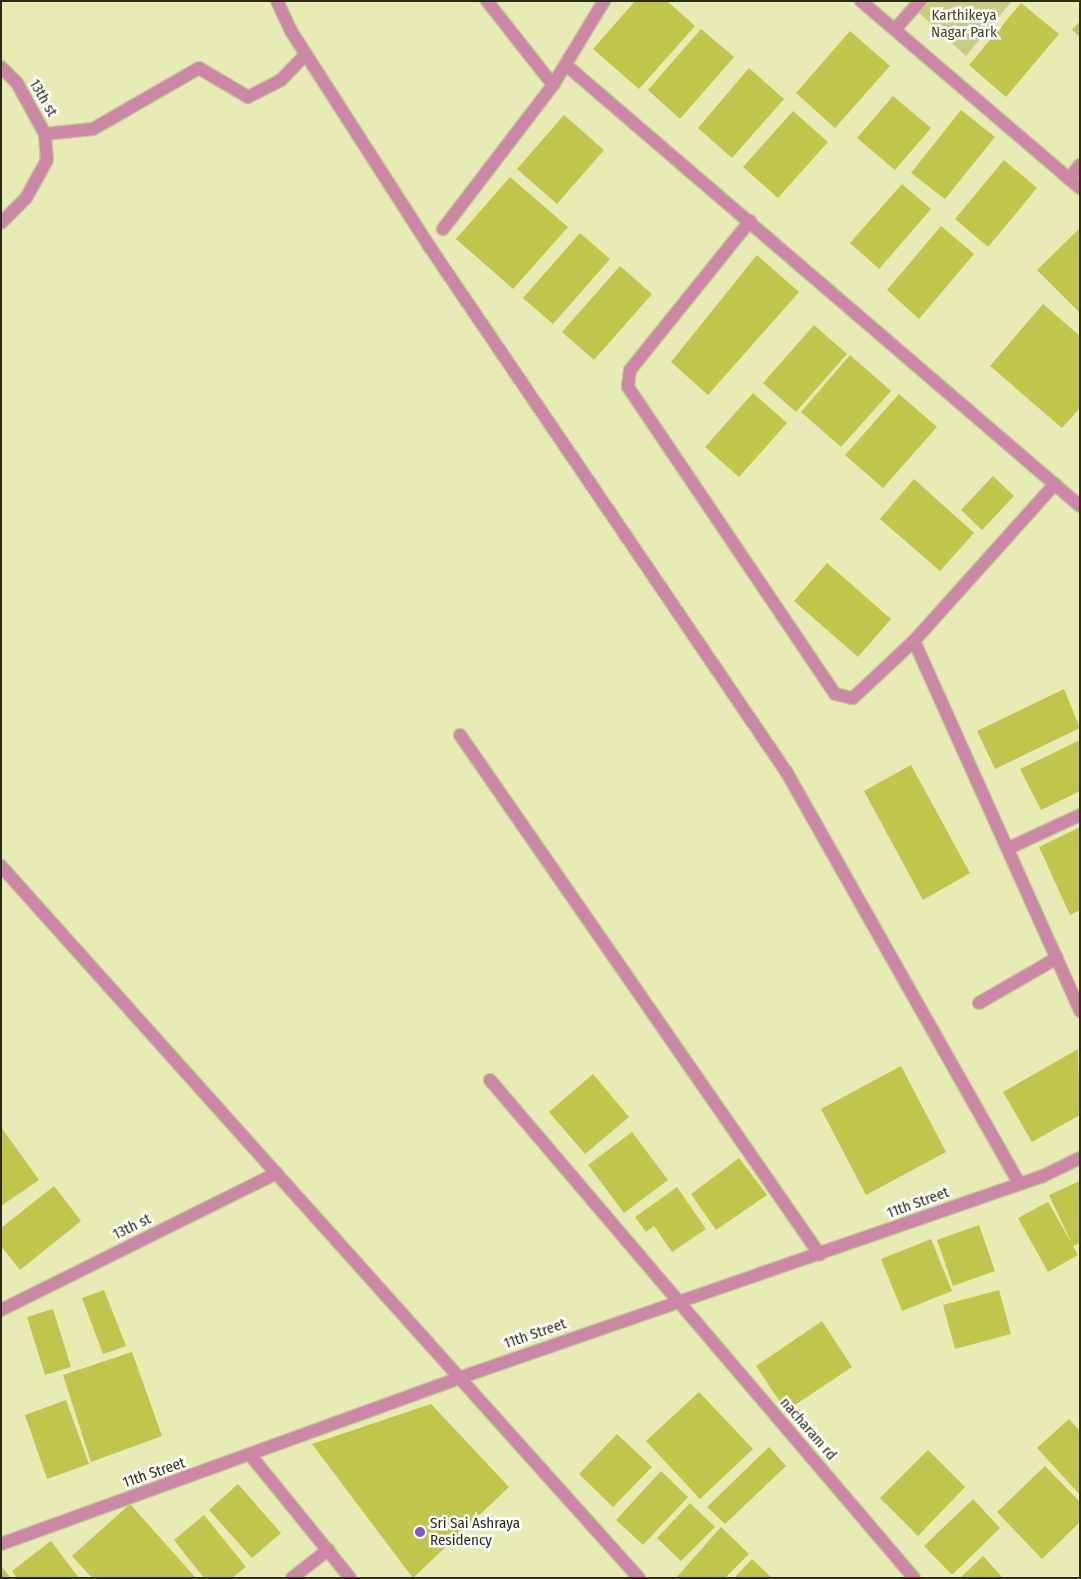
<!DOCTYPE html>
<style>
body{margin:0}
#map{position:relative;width:1081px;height:1579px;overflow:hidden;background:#e7ecb4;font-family:"Fira Sans Condensed",sans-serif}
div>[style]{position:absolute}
.green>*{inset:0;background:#c8ce81}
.building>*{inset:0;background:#c0c64c}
.roads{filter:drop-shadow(1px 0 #c5c998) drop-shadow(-1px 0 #c5c998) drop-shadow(0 1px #c5c998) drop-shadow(0 -1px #c5c998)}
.minor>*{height:12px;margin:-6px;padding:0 6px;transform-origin:6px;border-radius:6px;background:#cb87a5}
.dots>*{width:14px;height:14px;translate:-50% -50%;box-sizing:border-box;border:2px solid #fff;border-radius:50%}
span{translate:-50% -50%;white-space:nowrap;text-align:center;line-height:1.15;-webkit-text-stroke:5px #fff;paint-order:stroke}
.park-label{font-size:15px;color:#464817}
.street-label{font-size:15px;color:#2a2b16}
.poi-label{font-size:15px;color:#2a2b16}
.left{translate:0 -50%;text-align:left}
.frame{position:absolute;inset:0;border:2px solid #2a2b16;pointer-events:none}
</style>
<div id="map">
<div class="green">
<div style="clip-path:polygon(906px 1px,1012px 1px,966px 56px)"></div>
</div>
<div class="building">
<div style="clip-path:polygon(635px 1px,667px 1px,695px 26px,639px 89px,593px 49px)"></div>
<div style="clip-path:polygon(1021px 3px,1059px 34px,1006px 97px,969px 65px)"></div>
<div style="clip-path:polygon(1080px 21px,1080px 37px,1072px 30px)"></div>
<div style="clip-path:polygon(701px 29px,734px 57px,680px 119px,648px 90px)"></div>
<div style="clip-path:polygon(850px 31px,890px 66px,835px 128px,796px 93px)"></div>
<div style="clip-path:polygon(749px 68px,784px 99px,732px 158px,698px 128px)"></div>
<div style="clip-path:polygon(893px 96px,931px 128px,895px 170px,857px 138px)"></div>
<div style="clip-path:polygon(961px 110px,995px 137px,945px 199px,911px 173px)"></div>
<div style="clip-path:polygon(793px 111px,828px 142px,778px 198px,743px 167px)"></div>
<div style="clip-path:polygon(564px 115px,604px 150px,557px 204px,517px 169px)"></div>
<div style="clip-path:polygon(1004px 160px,1037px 188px,988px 247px,955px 219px)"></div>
<div style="clip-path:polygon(510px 177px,568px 227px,513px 289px,456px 239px)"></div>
<div style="clip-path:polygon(902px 184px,931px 209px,879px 269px,850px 243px)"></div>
<div style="clip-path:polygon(941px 226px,974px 254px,919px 319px,887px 290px)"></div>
<div style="clip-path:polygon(1080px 228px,1080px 313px,1037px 270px)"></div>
<div style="clip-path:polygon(580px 233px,610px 259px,553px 324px,523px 298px)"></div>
<div style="clip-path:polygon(757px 255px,799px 292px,708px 395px,671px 362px)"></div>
<div style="clip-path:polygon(620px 266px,652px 294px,594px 360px,562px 332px)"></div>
<div style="clip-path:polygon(1043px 304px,1080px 336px,1080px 408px,1062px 428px,990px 366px)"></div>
<div style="clip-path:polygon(814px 325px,847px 354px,796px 412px,763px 383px)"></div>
<div style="clip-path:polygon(850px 355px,891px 391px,841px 447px,801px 412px)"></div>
<div style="clip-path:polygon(753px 393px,787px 423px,739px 477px,705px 447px)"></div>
<div style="clip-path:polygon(899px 394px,937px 427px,883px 488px,845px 455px)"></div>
<div style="clip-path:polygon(993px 476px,1014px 496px,982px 530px,961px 510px)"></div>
<div style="clip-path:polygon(914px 479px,974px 533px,940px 571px,880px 519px)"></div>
<div style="clip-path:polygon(827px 563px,891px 619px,858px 657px,794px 601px)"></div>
<div style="clip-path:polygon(1064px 689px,1080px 728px,995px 769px,977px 731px)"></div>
<div style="clip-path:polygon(1080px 740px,1080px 791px,1041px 810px,1020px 769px)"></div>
<div style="clip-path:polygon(911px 765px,970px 873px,923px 900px,864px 791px)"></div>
<div style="clip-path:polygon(1080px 827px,1080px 910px,1070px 915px,1039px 847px)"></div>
<div style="clip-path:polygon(1078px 1049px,1080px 1115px,1032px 1142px,1003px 1092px)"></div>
<div style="clip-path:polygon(901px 1066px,946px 1152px,866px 1195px,821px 1109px)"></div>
<div style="clip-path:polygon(593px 1074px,629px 1117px,585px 1154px,549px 1112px)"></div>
<div style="clip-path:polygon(1px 1127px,39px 1180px,1px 1206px)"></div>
<div style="clip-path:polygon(632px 1132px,668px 1180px,624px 1213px,588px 1165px)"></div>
<div style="clip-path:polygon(739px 1158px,767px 1195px,716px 1230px,691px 1194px)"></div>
<div style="clip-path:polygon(1080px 1181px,1080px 1243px,1073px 1246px,1078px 1255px,1048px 1272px,1018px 1218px,1048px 1202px,1072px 1244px,1049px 1195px)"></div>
<div style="clip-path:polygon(54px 1186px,81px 1221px,20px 1270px,1px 1246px,1px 1228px)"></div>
<div style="clip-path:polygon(677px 1187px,706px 1229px,672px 1252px,654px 1226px,646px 1232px,635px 1217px)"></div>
<div style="clip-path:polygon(979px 1225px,995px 1271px,953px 1286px,937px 1240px)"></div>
<div style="clip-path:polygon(931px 1239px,952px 1291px,902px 1311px,881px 1259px)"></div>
<div style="clip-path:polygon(104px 1290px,126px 1346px,103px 1354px,82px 1298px)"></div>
<div style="clip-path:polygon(999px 1290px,1011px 1334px,955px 1349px,943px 1305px)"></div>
<div style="clip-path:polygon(53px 1309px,71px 1367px,45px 1375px,27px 1317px)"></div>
<div style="clip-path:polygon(822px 1321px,852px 1367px,786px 1411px,756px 1366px)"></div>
<div style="clip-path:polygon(132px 1352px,162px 1436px,91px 1462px,63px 1375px)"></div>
<div style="clip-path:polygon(699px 1392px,753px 1449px,700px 1499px,646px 1441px)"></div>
<div style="clip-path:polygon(66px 1400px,89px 1464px,47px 1479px,25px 1415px)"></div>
<div style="clip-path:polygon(431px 1404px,509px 1487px,413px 1578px,312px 1444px)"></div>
<div style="clip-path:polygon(1069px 1419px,1080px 1431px,1080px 1495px,1037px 1448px)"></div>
<div style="clip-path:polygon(617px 1434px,652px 1467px,613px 1507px,579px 1474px)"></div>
<div style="clip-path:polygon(769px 1447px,786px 1466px,725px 1524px,707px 1507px)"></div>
<div style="clip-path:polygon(928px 1450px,965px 1487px,918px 1536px,880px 1498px)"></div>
<div style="clip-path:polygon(1045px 1466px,1080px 1502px,1080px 1522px,1042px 1559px,997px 1512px)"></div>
<div style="clip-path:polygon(661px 1471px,688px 1497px,643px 1545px,616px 1520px)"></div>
<div style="clip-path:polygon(238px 1484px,281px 1533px,252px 1558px,209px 1510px)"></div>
<div style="clip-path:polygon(973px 1499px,1000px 1528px,952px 1575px,924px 1546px)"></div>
<div style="clip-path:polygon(690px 1503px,715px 1527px,681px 1561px,657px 1538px)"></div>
<div style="clip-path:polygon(130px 1504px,196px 1578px,92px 1578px,72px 1556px)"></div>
<div style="clip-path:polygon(204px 1515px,246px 1567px,232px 1578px,204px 1578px,174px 1540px)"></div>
<div style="clip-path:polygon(721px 1527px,749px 1554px,725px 1578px,676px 1578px)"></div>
<div style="clip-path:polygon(51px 1541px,79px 1578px,17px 1578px,12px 1571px)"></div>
<div style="clip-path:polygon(983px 1556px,1003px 1578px,960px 1578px)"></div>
<div style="clip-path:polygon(752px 1559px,772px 1578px,734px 1578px)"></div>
<div style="clip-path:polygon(1px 1566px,11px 1578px,1px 1578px)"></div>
</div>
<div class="roads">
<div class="minor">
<div style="left:277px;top:1px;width:33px;rotate:65deg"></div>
<div style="left:291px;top:31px;width:255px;rotate:57.3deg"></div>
<div style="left:429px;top:246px;width:637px;rotate:55.81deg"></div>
<div style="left:787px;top:773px;width:472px;rotate:60.5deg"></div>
<div style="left:487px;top:1px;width:107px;rotate:51.8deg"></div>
<div style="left:861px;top:1px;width:288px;rotate:40.5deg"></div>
<div style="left:895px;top:29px;width:38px;rotate:-48deg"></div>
<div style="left:566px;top:65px;width:677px;rotate:40.63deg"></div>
<div style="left:1px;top:67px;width:23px;rotate:45deg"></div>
<div style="left:17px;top:83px;width:58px;rotate:61.2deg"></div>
<div style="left:45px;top:134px;width:26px;rotate:86deg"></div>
<div style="left:47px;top:160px;width:43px;rotate:118.9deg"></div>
<div style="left:26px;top:198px;width:35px;rotate:135deg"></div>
<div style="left:45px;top:134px;width:48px;rotate:-5.9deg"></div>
<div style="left:93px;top:129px;width:122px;rotate:-29.9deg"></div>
<div style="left:199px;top:68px;width:57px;rotate:30.6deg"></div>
<div style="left:248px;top:97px;width:37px;rotate:-27deg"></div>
<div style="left:281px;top:80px;width:36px;rotate:-46deg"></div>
<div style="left:1069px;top:179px;width:18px;rotate:-52deg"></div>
<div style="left:750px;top:221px;width:191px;rotate:128.8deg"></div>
<div style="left:630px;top:370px;width:17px;rotate:97deg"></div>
<div style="left:628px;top:387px;width:370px;rotate:56deg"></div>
<div style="left:835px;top:694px;width:18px;rotate:13deg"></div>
<div style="left:853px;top:698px;width:83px;rotate:-43.1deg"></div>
<div style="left:914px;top:641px;width:211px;rotate:-48.1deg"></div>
<div style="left:443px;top:229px;width:181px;rotate:-52.6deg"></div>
<div style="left:553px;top:85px;width:98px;rotate:-58.7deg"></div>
<div style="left:914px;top:641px;width:406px;rotate:65.8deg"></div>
<div style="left:460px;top:735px;width:632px;rotate:55.3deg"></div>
<div style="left:1009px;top:848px;width:78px;rotate:-24.9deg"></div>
<div style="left:1px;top:866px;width:956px;rotate:48.14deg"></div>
<div style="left:979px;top:1003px;width:90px;rotate:-30deg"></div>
<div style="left:490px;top:1080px;width:654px;rotate:49.59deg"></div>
<div style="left:1px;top:1310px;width:308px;rotate:-26.4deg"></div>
<div style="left:251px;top:1456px;width:157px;rotate:50.9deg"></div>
<div style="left:1px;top:1544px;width:487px;rotate:-19.9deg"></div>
<div style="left:459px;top:1378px;width:618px;rotate:-19.08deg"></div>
<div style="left:1043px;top:1176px;width:41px;rotate:-25.9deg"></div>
<div style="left:292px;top:1578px;width:46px;rotate:-37.9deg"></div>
</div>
</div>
<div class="dots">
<div style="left:420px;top:1532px;background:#7a59d3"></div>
</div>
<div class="park-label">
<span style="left:964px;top:24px">Karthikeya<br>Nagar Park</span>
</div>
<div class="street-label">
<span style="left:43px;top:98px;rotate:60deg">13th st</span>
<span style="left:918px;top:1203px;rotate:-20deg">11th Street</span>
<span style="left:132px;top:1227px;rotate:-26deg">13th st</span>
<span style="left:535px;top:1334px;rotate:-19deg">11th Street</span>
<span style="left:808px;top:1429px;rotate:49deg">nacharam rd</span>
<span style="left:154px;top:1473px;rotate:-19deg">11th Street</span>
</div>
<div class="poi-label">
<span class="left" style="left:430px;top:1532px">Sri Sai Ashraya<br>Residency</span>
</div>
<div class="frame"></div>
</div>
